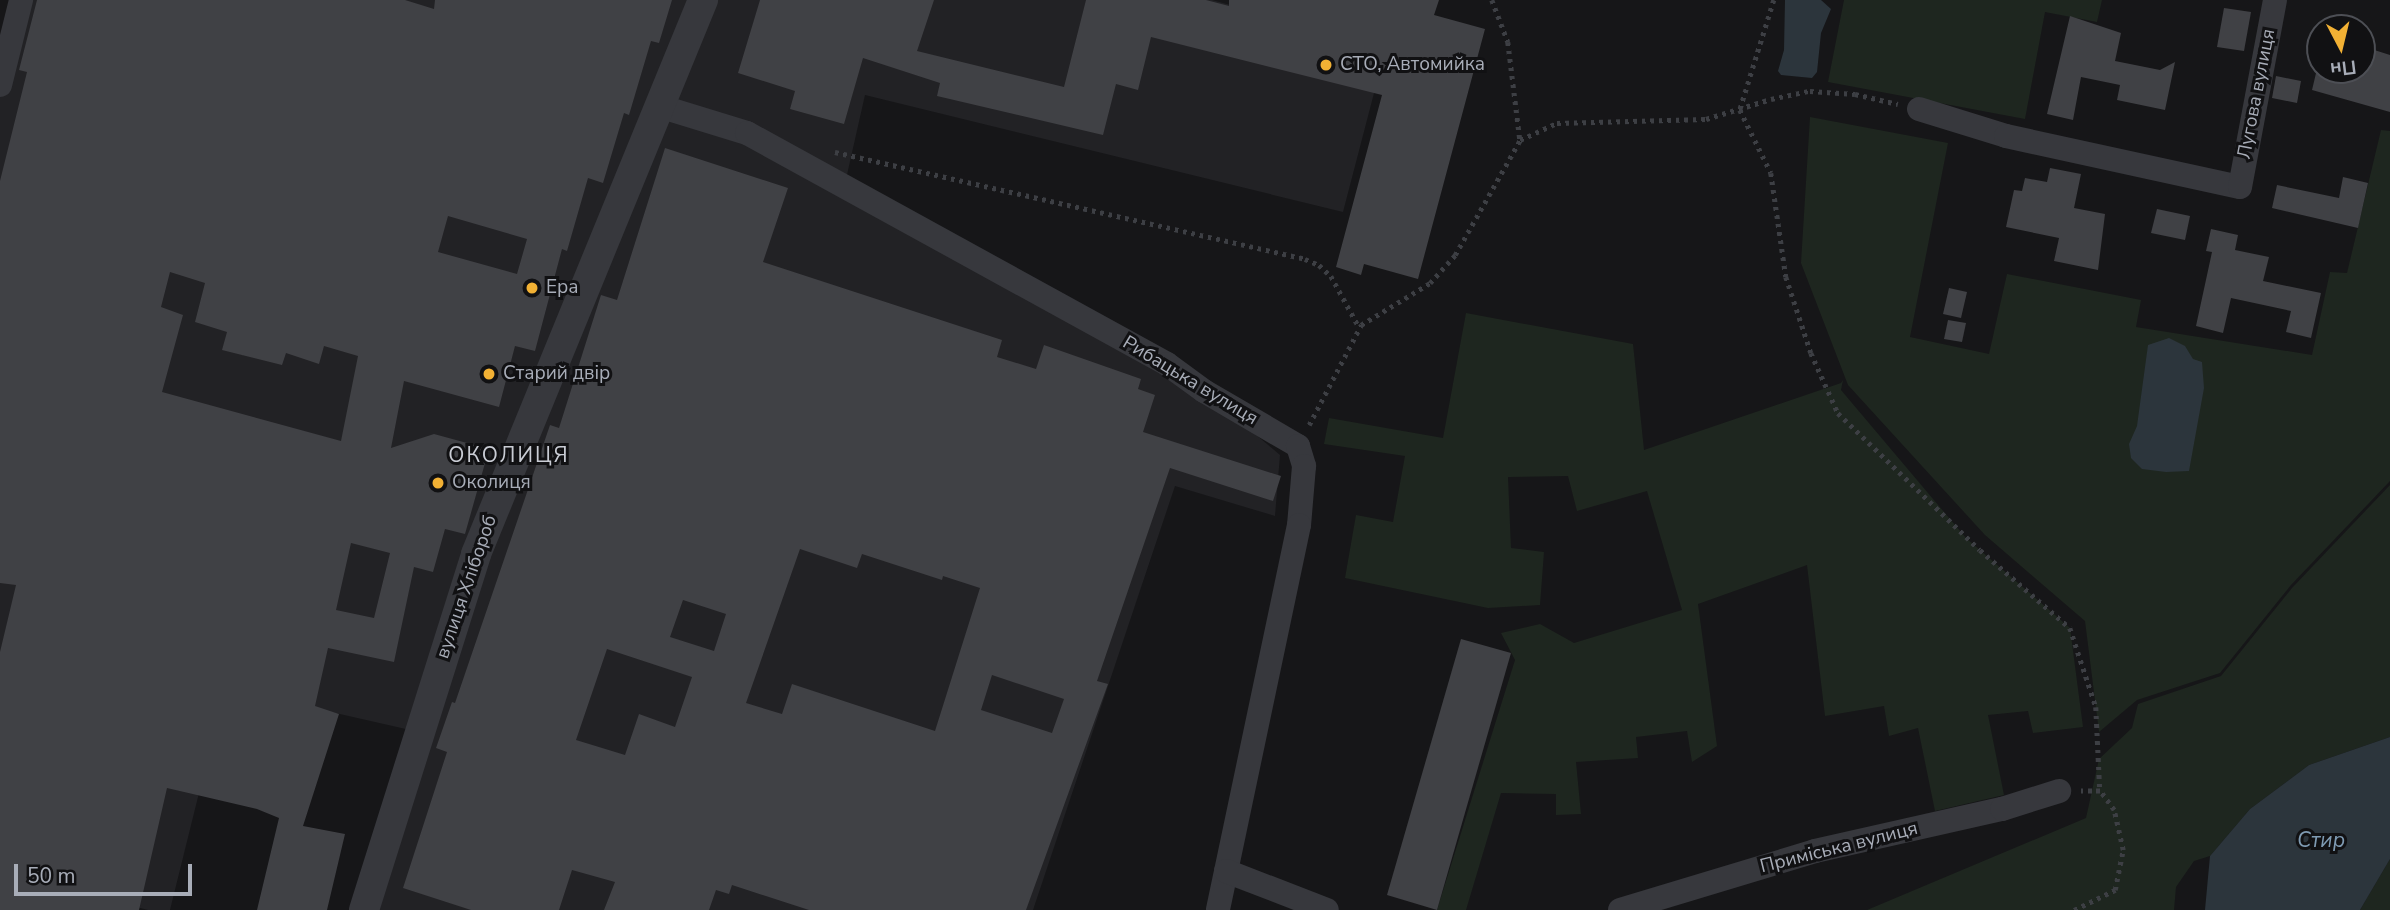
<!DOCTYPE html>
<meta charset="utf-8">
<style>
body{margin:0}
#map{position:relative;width:2390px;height:910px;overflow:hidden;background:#161618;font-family:"Nunito Sans",sans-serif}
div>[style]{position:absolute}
.built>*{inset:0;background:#222225}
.green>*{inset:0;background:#1e261f}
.water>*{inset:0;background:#2c353c}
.building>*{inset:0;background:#404145}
.path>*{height:4.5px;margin-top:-2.25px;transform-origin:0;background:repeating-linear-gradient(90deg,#3d3f44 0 3.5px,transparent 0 8.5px)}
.minor>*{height:24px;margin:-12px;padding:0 12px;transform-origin:12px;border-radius:12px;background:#37383d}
.tertiary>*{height:30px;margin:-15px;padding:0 15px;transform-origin:15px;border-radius:15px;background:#37383d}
.dots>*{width:19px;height:19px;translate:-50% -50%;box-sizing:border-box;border:4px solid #111113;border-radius:50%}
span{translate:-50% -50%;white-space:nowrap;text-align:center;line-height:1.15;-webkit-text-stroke:6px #111113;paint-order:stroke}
.poi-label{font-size:19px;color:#a8adb8}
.left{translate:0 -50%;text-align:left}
.street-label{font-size:19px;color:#a8adb8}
.neighbourhood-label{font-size:21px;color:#c9ccd4;letter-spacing:2px}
.water-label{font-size:21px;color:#7f9bb3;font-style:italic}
.north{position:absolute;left:2306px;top:14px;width:70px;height:70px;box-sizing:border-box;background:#111113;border:2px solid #4d4f55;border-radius:50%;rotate:173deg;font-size:19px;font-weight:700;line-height:28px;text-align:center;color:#a8adb8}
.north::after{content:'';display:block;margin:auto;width:24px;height:32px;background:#f2b134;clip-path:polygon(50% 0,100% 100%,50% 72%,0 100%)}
.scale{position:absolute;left:14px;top:864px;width:178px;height:32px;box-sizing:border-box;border:4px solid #a8adb8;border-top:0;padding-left:9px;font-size:21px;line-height:24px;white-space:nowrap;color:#a8adb8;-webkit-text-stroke:5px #111113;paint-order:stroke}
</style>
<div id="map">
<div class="built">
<div style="clip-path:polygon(21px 0,1212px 0,1386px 47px,1343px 212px,865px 95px,844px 188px,1204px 391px,1280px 455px,1275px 516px,1175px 486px,1033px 910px,364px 910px,419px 732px,225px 688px,170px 910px,148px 910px,0 872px,0 85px)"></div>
</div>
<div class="green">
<div style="clip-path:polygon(1844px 0,2102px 0,2097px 22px,2045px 12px,2025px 119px,1828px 82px)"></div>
<div style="clip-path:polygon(1810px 117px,1948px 143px,1910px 337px,1989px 354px,2007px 274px,2141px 300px,2136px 327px,2312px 355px,2330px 272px,2347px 273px,2381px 130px,2390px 131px,2390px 481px,2291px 585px,2220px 673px,2137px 700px,2099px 732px,2085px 621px,1985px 535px,1848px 385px,1801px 263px)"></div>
<div style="clip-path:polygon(1466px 313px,1633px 344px,1644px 450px,1841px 383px,1843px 380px,1841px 390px,1966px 538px,2070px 628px,2083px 727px,2033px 733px,2028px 711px,1988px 715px,2004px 795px,1935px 811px,1918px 728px,1889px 736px,1884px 706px,1825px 716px,1807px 565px,1698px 604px,1717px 746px,1692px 762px,1687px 731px,1636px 737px,1638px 758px,1576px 762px,1581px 814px,1556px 815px,1556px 794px,1501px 793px,1466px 910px,1437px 910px,1515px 660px,1501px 633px,1540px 624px,1574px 643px,1682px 610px,1647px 491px,1577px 511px,1568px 476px,1508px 477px,1511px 548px,1544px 552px,1540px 605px,1488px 608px,1345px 578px,1356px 515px,1393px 522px,1405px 456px,1324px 444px,1329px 418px,1443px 438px)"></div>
<div style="clip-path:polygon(2390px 485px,2390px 737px,2309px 765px,2250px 809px,2210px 856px,2194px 861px,2176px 887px,2174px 910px,1867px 910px,2086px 818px,2099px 759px,2132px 728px,2138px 704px,2221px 676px,2292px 588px)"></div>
<div style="clip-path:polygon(2390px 859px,2390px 910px,2360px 910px)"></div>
</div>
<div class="water">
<div style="clip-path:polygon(1785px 0,1821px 0,1831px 9px,1821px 33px,1817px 72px,1812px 78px,1781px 75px,1778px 71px,1784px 50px)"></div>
<div style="clip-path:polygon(2169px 338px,2185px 346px,2193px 359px,2202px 362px,2204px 388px,2189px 471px,2166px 472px,2142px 469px,2131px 458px,2129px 444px,2137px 426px,2148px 345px)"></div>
<div style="clip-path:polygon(2390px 737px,2390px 859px,2360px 910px,2205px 910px,2210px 856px,2250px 809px,2309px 765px)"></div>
</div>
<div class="building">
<div style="clip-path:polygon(evenodd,37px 0,405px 0,434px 9px,435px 0,672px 0,659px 43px,651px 41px,629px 115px,624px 113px,603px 183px,588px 178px,567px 251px,562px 249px,535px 351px,515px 346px,499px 407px,404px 381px,391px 448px,434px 434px,489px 449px,465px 534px,445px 529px,433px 572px,414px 567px,394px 662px,328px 648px,315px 706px,339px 714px,303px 826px,345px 834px,327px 910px,257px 910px,279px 818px,257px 809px,167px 788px,139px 910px,0 910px,0 652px,16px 585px,0 583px,0 181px,27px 72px,19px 70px,37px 0,448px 216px,527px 239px,517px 274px,438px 252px,448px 216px,37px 0,170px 272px,205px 283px,195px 322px,227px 332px,222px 350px,282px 365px,286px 353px,319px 364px,324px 346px,358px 356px,341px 441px,162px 392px,183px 315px,161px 307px,170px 272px,37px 0,351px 543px,390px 553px,374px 618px,336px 610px,351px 543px)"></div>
<div style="clip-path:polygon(760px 0,934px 0,917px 51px,1064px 87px,1086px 0,1206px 0,1229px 6px,1229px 0,1439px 0,1434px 15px,1485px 29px,1418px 279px,1364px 264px,1361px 275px,1336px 267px,1382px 95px,1151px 37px,1138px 90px,1116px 84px,1103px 135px,937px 96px,940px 83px,863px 58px,844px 124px,790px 109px,795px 91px,738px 73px)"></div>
<div style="clip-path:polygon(2224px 8px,2251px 12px,2244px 51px,2217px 47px)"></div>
<div style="clip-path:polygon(2070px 16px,2121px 33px,2115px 61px,2160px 70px,2175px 62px,2165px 110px,2117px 100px,2120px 85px,2081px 77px,2073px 120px,2047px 114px)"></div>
<div style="clip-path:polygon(2368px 48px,2390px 55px,2390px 112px,2312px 90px,2317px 69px,2358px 79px)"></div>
<div style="clip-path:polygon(2276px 76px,2301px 81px,2297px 103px,2272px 98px)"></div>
<div style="clip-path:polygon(evenodd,665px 148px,788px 188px,763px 262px,1002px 340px,997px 357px,1036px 369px,1044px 345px,1141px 379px,1138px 389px,1155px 395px,1143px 432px,1281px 476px,1273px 501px,1170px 468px,1097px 681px,1108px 684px,1026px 910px,809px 910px,732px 885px,729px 894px,716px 890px,709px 910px,604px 910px,615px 882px,572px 870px,559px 910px,471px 910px,403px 888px,447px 752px,436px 748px,452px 702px,455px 703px,550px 425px,559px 428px,600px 298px,601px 295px,617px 300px,665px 148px,800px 549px,857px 568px,862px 554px,942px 580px,943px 576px,980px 588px,935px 731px,792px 684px,782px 714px,746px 703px,800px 549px,665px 148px,683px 600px,726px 614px,714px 651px,670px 637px,683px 600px,665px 148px,607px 649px,692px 677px,675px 727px,639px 714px,625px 755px,576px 740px,607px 649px,665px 148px,992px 675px,1064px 699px,1052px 733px,981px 710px,992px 675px)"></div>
<div style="clip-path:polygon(2050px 168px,2081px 174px,2074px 208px,2105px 214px,2098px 270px,2054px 261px,2059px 238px,2006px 227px,2014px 190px,2022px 191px,2025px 178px,2047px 182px)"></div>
<div style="clip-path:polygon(2343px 177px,2368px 183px,2358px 228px,2272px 208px,2277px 185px,2339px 198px)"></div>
<div style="clip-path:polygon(2157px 209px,2190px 216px,2185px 240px,2151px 233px)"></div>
<div style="clip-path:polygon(2211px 229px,2238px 235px,2235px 250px,2269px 257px,2263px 281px,2321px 293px,2311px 338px,2286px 332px,2291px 311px,2231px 298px,2223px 333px,2196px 326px,2212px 252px,2206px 251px)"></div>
<div style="clip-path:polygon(1949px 288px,1967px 292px,1961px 318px,1943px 314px)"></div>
<div style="clip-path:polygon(1948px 320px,1966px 323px,1962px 342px,1944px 339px)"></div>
<div style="clip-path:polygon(1461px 639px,1511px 653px,1437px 910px,1387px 895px)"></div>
</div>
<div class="path">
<div style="left:1492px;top:0;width:45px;rotate:69.1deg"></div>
<div style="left:1508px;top:42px;width:99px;rotate:83deg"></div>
<div style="left:1774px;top:0;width:115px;rotate:107.2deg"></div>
<div style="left:1740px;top:110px;width:70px;rotate:63.8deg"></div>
<div style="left:1771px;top:173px;width:105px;rotate:81.8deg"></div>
<div style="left:1786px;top:277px;width:80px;rotate:71.8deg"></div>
<div style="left:1811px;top:353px;width:66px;rotate:65.8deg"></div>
<div style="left:1838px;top:413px;width:197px;rotate:44deg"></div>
<div style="left:1980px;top:550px;width:119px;rotate:40.9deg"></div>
<div style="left:2070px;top:628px;width:83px;rotate:71.8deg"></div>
<div style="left:2096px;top:707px;width:84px;rotate:87.3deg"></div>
<div style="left:835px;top:152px;width:482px;rotate:12.8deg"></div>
<div style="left:1305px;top:259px;width:15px;rotate:23deg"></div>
<div style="left:1319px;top:265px;width:16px;rotate:43deg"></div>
<div style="left:1331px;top:276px;width:58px;rotate:61.2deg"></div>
<div style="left:1309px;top:425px;width:113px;rotate:-62.5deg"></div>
<div style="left:1361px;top:325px;width:81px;rotate:-31.3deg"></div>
<div style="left:1430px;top:283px;width:38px;rotate:-48deg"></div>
<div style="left:1455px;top:255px;width:132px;rotate:-60.5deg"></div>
<div style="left:1520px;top:140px;width:41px;rotate:-24.7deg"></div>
<div style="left:1557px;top:123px;width:149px;rotate:-1.5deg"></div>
<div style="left:1706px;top:119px;width:68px;rotate:-17.1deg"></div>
<div style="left:1771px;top:99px;width:40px;rotate:-12deg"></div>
<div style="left:1810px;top:91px;width:45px;rotate:3.8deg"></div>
<div style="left:1855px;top:94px;width:44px;rotate:13.1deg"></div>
<div style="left:2074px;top:910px;width:46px;rotate:-26deg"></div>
<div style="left:2115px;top:890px;width:41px;rotate:-78.7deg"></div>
<div style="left:2123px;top:850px;width:41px;rotate:-102.7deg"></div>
<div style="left:2114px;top:810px;width:24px;rotate:-126deg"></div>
<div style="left:2100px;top:791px;width:19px;rotate:180deg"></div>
</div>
<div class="minor">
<div style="left:0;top:85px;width:88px;rotate:-76.1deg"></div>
<div style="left:659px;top:106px;width:92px;rotate:17.1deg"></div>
<div style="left:747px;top:133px;width:479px;rotate:28.8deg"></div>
<div style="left:1167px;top:364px;width:46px;rotate:36.1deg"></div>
<div style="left:1204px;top:391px;width:109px;rotate:30.3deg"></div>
<div style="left:1298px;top:446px;width:21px;rotate:73deg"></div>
<div style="left:1304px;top:466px;width:59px;rotate:94.8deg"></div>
<div style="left:1299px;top:525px;width:393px;rotate:101.9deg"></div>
<div style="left:1919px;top:109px;width:91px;rotate:17.2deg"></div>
<div style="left:2006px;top:136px;width:239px;rotate:12.3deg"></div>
<div style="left:2240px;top:187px;width:190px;rotate:-79.4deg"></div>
<div style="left:1226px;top:871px;width:108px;rotate:21.1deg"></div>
<div style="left:1620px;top:910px;width:204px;rotate:-16.8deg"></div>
<div style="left:1815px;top:851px;width:192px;rotate:-12.7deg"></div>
<div style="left:2002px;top:809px;width:60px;rotate:-17.5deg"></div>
</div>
<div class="tertiary">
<div style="left:364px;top:910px;width:373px;rotate:-72.5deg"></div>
<div style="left:476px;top:554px;width:599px;rotate:-67.72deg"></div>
</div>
<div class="dots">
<div style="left:1326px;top:65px;background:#f2b134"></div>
<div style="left:532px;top:288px;background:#f2b134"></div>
<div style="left:489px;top:374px;background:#f2b134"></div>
<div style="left:438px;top:483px;background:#f2b134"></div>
</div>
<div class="poi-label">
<span class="left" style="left:1340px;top:65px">СТО, Автомийка</span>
<span class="left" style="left:546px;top:288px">Ера</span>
<span class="left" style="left:503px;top:374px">Старий двір</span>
<span class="left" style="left:452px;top:483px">Околиця</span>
</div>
<div class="street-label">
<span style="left:2257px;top:94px;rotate:-79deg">Лугова вулиця</span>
<span style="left:1190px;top:381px;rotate:31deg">Рибацька вулиця</span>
<span style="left:467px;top:587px;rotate:-71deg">вулиця Хлібороб</span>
<span style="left:1839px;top:848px;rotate:-14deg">Приміська вулиця</span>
</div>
<div class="neighbourhood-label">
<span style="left:509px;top:455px">ОКОЛИЦЯ</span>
</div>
<div class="water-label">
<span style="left:2321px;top:840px">Стир</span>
</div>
<div class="north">Пн</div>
<div class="scale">50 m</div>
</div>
